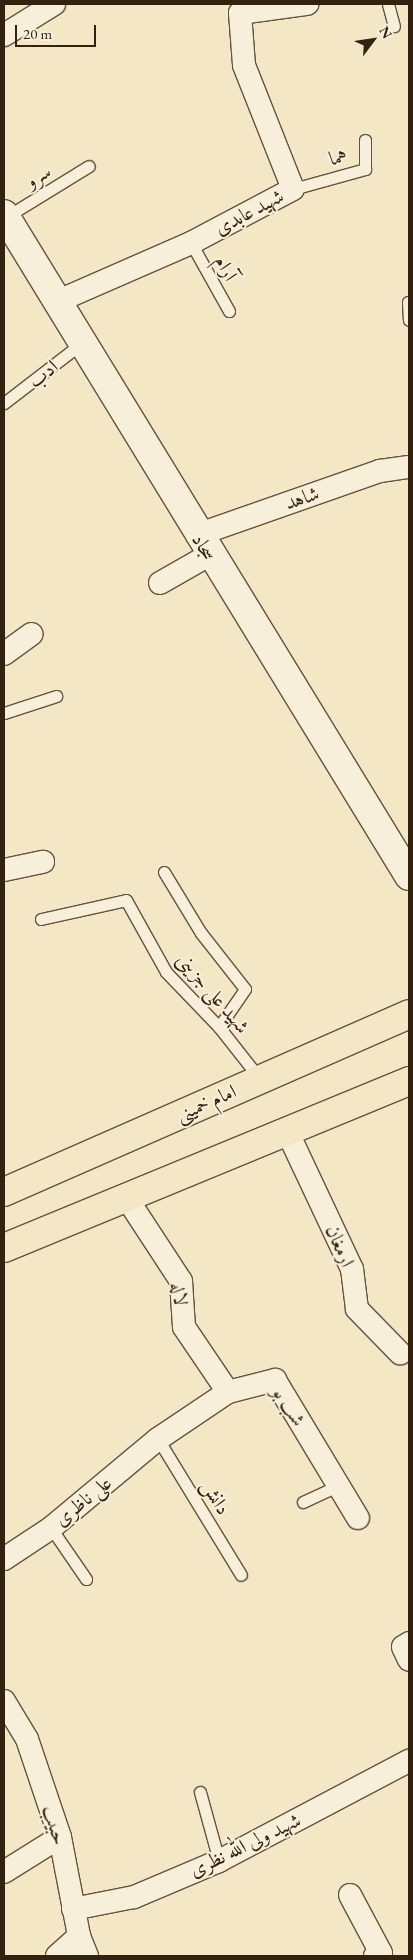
<!DOCTYPE html>
<meta charset="utf-8">
<style>
body{margin:0}
#map{position:relative;width:413px;height:1960px;overflow:hidden;background:#f3e7c6;font-family:"EB Garamond",Amiri,serif}
div>[style]{position:absolute}
.roads{filter:drop-shadow(1px 0 #64533e) drop-shadow(-1px 0 #64533e) drop-shadow(0 1px #64533e) drop-shadow(0 -1px #64533e)}
.service>*{height:11px;margin:-5.5px;padding:0 5.5px;transform-origin:5.5px;border-radius:5.5px;background:#f7efda}
.minor>*{height:22px;margin:-11px;padding:0 11px;transform-origin:11px;border-radius:11px;background:#f7efda}
.tertiary>*{height:28px;margin:-14px;padding:0 14px;transform-origin:14px;border-radius:14px;background:#f7efda}
.primary>*{height:28px;margin:-14px;padding:0 14px;transform-origin:14px;border-radius:14px;background:#f3e7c6}
span{translate:-50% -50%;white-space:nowrap;text-align:center;line-height:1.15;-webkit-text-stroke:4px #f7efda;paint-order:stroke}
.street-label{font-size:20px;color:#342211}
.frame{position:absolute;inset:0;border:5px solid #342211;pointer-events:none}
.north{position:absolute;left:348px;top:15px;width:50px;height:50px;-webkit-text-stroke:4px #f7efda;paint-order:stroke;rotate:59deg;font-size:14px;font-weight:700;line-height:20px;text-align:center;color:#342211}
.north::after{content:'';display:block;margin:auto;width:18px;height:22px;background:#342211;clip-path:polygon(50% 0,100% 100%,50% 72%,0 100%)}
.scale{position:absolute;left:15px;top:25px;width:81px;height:22px;box-sizing:border-box;border:2px solid #342211;border-top:0;padding-left:6px;font-size:15px;line-height:18px;white-space:nowrap;color:#342211;-webkit-text-stroke:4px #f7efda;paint-order:stroke}
</style>
<div id="map">
<div class="roads">
<div class="service">
<div style="left:388px;top:4px;width:23px;rotate:75deg"></div>
<div style="left:293px;top:189px;width:75px;rotate:-15.5deg"></div>
<div style="left:365px;top:169px;width:29px;rotate:-90deg"></div>
<div style="left:6px;top:217px;width:97px;rotate:-31.6deg"></div>
<div style="left:191px;top:243px;width:78px;rotate:60.8deg"></div>
<div style="left:408px;top:302px;width:18px;rotate:87deg"></div>
<div style="left:4px;top:403px;width:98px;rotate:-37.6deg"></div>
<div style="left:4px;top:713px;width:55px;rotate:-18.1deg"></div>
<div style="left:164px;top:872px;width:71px;rotate:58.8deg"></div>
<div style="left:201px;top:933px;width:71px;rotate:51.8deg"></div>
<div style="left:245px;top:989px;width:46px;rotate:124.4deg"></div>
<div style="left:41px;top:919px;width:87px;rotate:-12.6deg"></div>
<div style="left:126px;top:900px;width:82px;rotate:60.9deg"></div>
<div style="left:166px;top:972px;width:76px;rotate:46.1deg"></div>
<div style="left:219px;top:1027px;width:66px;rotate:51.7deg"></div>
<div style="left:158px;top:1439px;width:159px;rotate:58.6deg"></div>
<div style="left:303px;top:1502px;width:38px;rotate:-25deg"></div>
<div style="left:51px;top:1528px;width:62px;rotate:55.5deg"></div>
<div style="left:200px;top:1792px;width:72px;rotate:74.6deg"></div>
</div>
<div class="minor">
<div style="left:4px;top:35px;width:59px;rotate:-31.8deg"></div>
<div style="left:56px;top:302px;width:147px;rotate:-23.6deg"></div>
<div style="left:191px;top:243px;width:115px;rotate:-27.9deg"></div>
<div style="left:293px;top:189px;width:133px;rotate:-111.6deg"></div>
<div style="left:244px;top:65px;width:52px;rotate:-94.4deg"></div>
<div style="left:240px;top:13px;width:68px;rotate:-7.7deg"></div>
<div style="left:197px;top:535px;width:194px;rotate:-19.3deg"></div>
<div style="left:380px;top:471px;width:29px;rotate:-8deg"></div>
<div style="left:160px;top:583px;width:56px;rotate:-29.7deg"></div>
<div style="left:4px;top:654px;width:34px;rotate:-36deg"></div>
<div style="left:4px;top:870px;width:40px;rotate:-12deg"></div>
<div style="left:287px;top:1131px;width:153px;rotate:64.8deg"></div>
<div style="left:352px;top:1269px;width:40px;rotate:82.9deg"></div>
<div style="left:357px;top:1309px;width:62px;rotate:45.7deg"></div>
<div style="left:126px;top:1197px;width:100px;rotate:56.8deg"></div>
<div style="left:181px;top:1281px;width:46px;rotate:86.3deg"></div>
<div style="left:184px;top:1327px;width:78px;rotate:55.9deg"></div>
<div style="left:4px;top:1559px;width:56px;rotate:-33.4deg"></div>
<div style="left:51px;top:1528px;width:139px;rotate:-39.8deg"></div>
<div style="left:158px;top:1439px;width:84px;rotate:-33.9deg"></div>
<div style="left:228px;top:1392px;width:49px;rotate:-14.3deg"></div>
<div style="left:275px;top:1380px;width:161px;rotate:59deg"></div>
<div style="left:409px;top:1643px;width:7px;rotate:146deg"></div>
<div style="left:403px;top:1647px;width:14px;rotate:65deg"></div>
<div style="left:4px;top:1701px;width:44px;rotate:58.8deg"></div>
<div style="left:27px;top:1739px;width:103px;rotate:71.4deg"></div>
<div style="left:60px;top:1837px;width:101px;rotate:79.1deg"></div>
<div style="left:79px;top:1936px;width:22px;rotate:68deg"></div>
<div style="left:4px;top:1872px;width:66px;rotate:-32deg"></div>
<div style="left:350px;top:1895px;width:66px;rotate:61.9deg"></div>
<div style="left:381px;top:1953px;width:7px;rotate:153deg"></div>
<div style="left:73px;top:1909px;width:62px;rotate:-11.1deg"></div>
<div style="left:134px;top:1897px;width:92px;rotate:-23deg"></div>
<div style="left:219px;top:1861px;width:215px;rotate:-27.8deg"></div>
<div style="left:57px;top:1956px;width:30px;rotate:-42deg"></div>
</div>
<div class="tertiary">
<div style="left:4px;top:214px;width:776px;rotate:58.54deg"></div>
</div>
<div class="primary">
<div style="left:4px;top:1192px;width:442px;rotate:-23.7deg"></div>
<div style="left:4px;top:1248px;width:438px;rotate:-22.4deg"></div>
</div>
</div>
<div class="street-label">
<span style="left:338px;top:157px;rotate:-15deg">هما</span>
<span style="left:38px;top:176px;rotate:-32deg">سرو</span>
<span style="left:249px;top:212px;rotate:-28deg">شهید عابدی</span>
<span style="left:226px;top:268px;rotate:61deg">آرام</span>
<span style="left:43px;top:374px;rotate:-39deg">ادب</span>
<span style="left:302px;top:498px;rotate:-19deg">شاهد</span>
<span style="left:204px;top:547px;rotate:59deg">سجاد</span>
<span style="left:213px;top:993px;rotate:49deg">شهید علی جزینی</span>
<span style="left:206px;top:1103px;rotate:-24deg">امام خمینی</span>
<span style="left:340px;top:1246px;rotate:66deg">ارمغان</span>
<span style="left:179px;top:1294px;rotate:79deg">لاله</span>
<span style="left:289px;top:1406px;rotate:57deg">شب بو</span>
<span style="left:216px;top:1497px;rotate:59deg">دانش</span>
<span style="left:83px;top:1501px;rotate:-39deg">علی ناظری</span>
<span style="left:55px;top:1825px;rotate:74deg">حبیب</span>
<span style="left:245px;top:1845px;rotate:-26deg">شهید ولی الله نظری</span>
</div>
<div class="frame"></div>
<div class="north">N</div>
<div class="scale">20 m</div>
</div>
